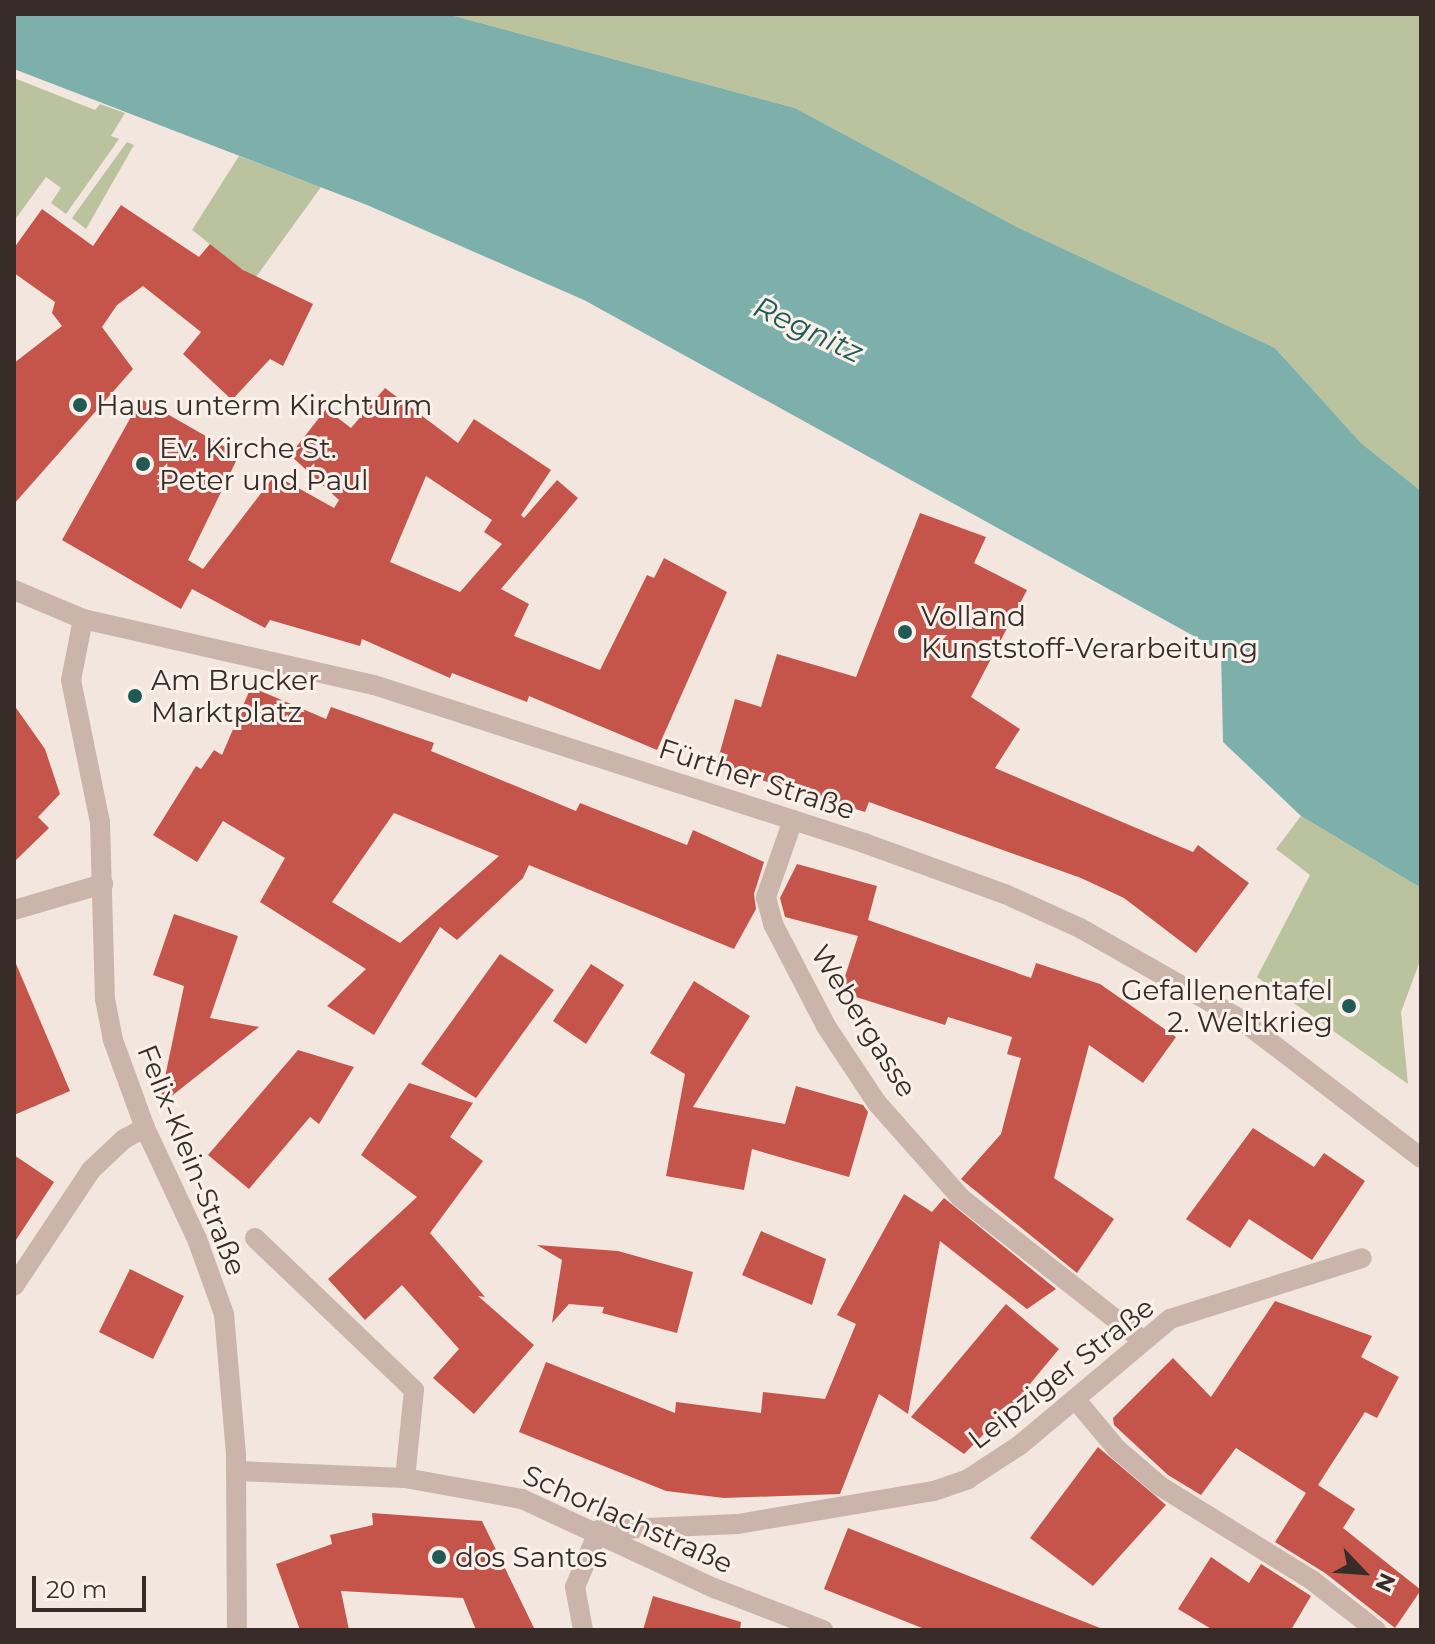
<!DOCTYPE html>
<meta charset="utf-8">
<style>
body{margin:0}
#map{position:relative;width:1435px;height:1644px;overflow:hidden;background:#f3e6de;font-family:Montserrat,sans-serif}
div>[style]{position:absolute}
.green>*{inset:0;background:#bbc29e}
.water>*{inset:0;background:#7db0aa}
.building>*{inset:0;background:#c5544a}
.minor>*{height:20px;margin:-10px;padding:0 10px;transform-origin:10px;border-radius:10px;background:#cbb4aa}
.tertiary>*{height:20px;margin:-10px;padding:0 10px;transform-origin:10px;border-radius:10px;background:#cbb4aa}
.dots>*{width:22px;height:22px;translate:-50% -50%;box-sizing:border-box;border:4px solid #faf1eb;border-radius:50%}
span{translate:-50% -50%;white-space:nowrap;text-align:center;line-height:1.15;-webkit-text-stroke:6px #faf1eb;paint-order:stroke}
.poi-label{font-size:28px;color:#382c29}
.left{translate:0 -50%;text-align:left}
.right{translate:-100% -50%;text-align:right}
.street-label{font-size:28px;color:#382c29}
.water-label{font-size:30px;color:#1f5a55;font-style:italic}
.frame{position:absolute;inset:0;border:16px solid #382c29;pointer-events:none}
.north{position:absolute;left:1323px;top:1532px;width:80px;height:80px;-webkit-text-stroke:6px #faf1eb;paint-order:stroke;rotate:115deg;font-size:22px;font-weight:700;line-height:32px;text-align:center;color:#382c29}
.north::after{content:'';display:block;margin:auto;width:28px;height:36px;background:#382c29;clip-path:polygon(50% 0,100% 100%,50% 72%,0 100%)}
.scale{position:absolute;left:32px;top:1576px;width:114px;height:36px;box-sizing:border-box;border:4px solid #382c29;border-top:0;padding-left:10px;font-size:24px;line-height:28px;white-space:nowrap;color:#382c29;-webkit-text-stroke:6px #faf1eb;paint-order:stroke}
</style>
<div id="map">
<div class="green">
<div style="clip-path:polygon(447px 14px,1421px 14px,1421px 491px,1361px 443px,1275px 348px,1017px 227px,795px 108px)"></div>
<div style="clip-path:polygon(14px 78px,95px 110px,100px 104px,125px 113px,111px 136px,119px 139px,66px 214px,51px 203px,61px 188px,46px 177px,14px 221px)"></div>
<div style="clip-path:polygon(127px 142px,134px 145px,86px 229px,72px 218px)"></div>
<div style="clip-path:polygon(239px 156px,321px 187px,217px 331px,247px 273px,192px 230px)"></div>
<div style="clip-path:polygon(1301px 816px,1421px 888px,1421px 958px,1401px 1012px,1408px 1084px,1257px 977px,1310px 875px,1276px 849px)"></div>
</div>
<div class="water">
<div style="clip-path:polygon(14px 14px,447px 14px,795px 108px,1017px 227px,1275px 348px,1361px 443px,1421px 491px,1421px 888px,1301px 816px,1223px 742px,1221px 651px,584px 300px,367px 205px,14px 69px)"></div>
</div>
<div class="building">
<div style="clip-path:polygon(121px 205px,199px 257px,210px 244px,243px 270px,313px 304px,283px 366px,270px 359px,232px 400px,183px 354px,201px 332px,143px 286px,117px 305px,102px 327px,133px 369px,14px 504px,14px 363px,62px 326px,52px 313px,55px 302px,14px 273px,14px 248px,42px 209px,93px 246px)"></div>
<div style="clip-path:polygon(evenodd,385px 388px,458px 443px,474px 419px,551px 470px,521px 515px,524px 518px,557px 480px,578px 498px,501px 589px,529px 604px,514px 636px,600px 670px,647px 575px,654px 578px,664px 558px,727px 592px,657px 750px,529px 696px,527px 702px,452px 673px,450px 678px,362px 639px,360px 646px,270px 620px,265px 628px,192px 589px,181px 609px,62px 540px,141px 399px,239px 455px,188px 560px,203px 569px,275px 475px,334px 508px,339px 500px,290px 455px,326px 409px,351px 428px,385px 388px,426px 476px,492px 520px,484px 532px,502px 544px,460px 592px,390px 562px,426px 476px)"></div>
<div style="clip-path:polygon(920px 513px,986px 537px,974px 563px,1027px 590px,971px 697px,1020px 729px,995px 768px,1193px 852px,1198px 845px,1249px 883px,1196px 953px,1124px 898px,1081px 878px,869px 802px,865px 812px,716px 766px,735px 699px,761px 707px,777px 654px,856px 677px)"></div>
<div style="clip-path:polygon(evenodd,251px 687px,326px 719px,331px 707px,434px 743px,431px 751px,576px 811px,580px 803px,687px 845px,693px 830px,764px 862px,754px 894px,756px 909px,734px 949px,529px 865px,523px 878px,457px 940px,440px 927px,374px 1035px,327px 1006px,366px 969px,260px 902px,285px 858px,223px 821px,197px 862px,153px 835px,196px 766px,201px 769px,214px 750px,222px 755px,251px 687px,394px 813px,499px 856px,400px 943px,332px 902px,394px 813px)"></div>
<div style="clip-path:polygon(14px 705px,45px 749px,60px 794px,38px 817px,49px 828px,14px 862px)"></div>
<div style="clip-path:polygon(797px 864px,877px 886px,868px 920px,1031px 978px,1036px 963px,1100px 984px,1176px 1037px,1143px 1083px,1089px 1045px,1054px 1178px,1114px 1219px,1077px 1273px,961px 1179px,1001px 1134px,1021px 1058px,1007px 1054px,1012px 1037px,948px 1017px,945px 1025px,840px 992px,858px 936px,785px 917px,780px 898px)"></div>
<div style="clip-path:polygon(174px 914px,238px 936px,210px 1018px,259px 1027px,159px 1106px,184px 986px,153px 975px)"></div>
<div style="clip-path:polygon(500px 954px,554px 990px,476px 1098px,421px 1064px)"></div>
<div style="clip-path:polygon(14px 959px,70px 1091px,14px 1115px)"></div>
<div style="clip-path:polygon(591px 964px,624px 985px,586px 1044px,553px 1021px)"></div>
<div style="clip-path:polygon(694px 981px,750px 1016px,693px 1107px,785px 1124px,796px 1086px,863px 1105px,868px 1112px,849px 1177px,752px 1149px,744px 1190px,666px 1176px,685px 1074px,650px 1053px)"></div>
<div style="clip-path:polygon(298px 1050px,354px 1067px,319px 1124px,310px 1117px,249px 1189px,208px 1155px)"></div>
<div style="clip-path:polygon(409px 1083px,473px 1103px,450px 1137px,483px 1161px,430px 1233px,485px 1297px,478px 1296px,534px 1345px,474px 1414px,433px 1378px,459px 1349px,402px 1285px,365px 1320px,328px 1279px,417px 1197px,361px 1155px)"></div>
<div style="clip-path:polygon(1253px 1128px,1314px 1167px,1324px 1153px,1365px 1181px,1312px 1260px,1249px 1219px,1230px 1248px,1186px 1219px)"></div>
<div style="clip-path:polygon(14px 1155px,54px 1182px,14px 1243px)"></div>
<div style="clip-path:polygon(904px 1194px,932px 1212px,944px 1198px,1056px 1289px,1027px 1309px,940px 1241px,908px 1414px,879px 1394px,840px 1494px,724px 1498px,666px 1491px,519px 1432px,546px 1362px,675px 1413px,676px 1402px,761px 1413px,763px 1392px,825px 1399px,856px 1324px,837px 1315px)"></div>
<div style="clip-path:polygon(761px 1231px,826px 1259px,812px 1305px,742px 1275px)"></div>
<div style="clip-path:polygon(537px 1245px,618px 1251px,693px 1272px,677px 1333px,602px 1313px,604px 1307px,569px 1304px,552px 1323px,562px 1260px)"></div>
<div style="clip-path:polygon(130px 1269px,184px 1296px,153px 1359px,99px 1332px)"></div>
<div style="clip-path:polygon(1275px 1301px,1372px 1336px,1361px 1357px,1399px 1377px,1377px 1418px,1365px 1412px,1318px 1485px,1355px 1509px,1343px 1528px,1421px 1590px,1395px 1628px,1325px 1573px,1275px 1542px,1306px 1493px,1236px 1448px,1201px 1495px,1168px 1475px,1114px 1425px,1113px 1418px,1173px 1358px,1211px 1397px)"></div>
<div style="clip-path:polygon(1006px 1304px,1059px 1349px,1010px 1408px,964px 1454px,911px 1417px)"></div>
<div style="clip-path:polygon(1098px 1447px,1166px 1505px,1093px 1586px,1030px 1538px)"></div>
<div style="clip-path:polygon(372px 1513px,482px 1521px,535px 1630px,476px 1630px,463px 1598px,341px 1591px,349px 1630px,300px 1630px,276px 1564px,332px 1544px,330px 1535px,373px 1525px)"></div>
<div style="clip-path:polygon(848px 1528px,1100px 1628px,1099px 1630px,927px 1630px,824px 1589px)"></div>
<div style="clip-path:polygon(1211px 1557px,1249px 1583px,1261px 1564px,1311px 1596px,1291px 1630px,1213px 1630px,1178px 1609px)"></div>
<div style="clip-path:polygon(653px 1596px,741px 1622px,740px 1630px,643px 1630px)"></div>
</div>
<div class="minor">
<div style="left:793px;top:820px;width:82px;rotate:109.3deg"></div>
<div style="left:766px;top:897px;width:28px;rotate:75deg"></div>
<div style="left:773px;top:924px;width:115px;rotate:62.5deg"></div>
<div style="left:826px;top:1026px;width:92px;rotate:56.5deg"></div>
<div style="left:877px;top:1103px;width:127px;rotate:48.5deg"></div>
<div style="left:961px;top:1198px;width:229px;rotate:38.1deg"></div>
<div style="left:14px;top:910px;width:93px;rotate:-16.3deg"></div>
<div style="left:255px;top:1238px;width:220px;rotate:43.7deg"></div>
<div style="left:414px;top:1390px;width:88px;rotate:95.8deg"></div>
<div style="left:14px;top:1286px;width:139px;rotate:-56.4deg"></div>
<div style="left:91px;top:1170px;width:45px;rotate:-43.2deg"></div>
<div style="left:124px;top:1139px;width:24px;rotate:-28deg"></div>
<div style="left:1076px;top:1400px;width:64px;rotate:50.1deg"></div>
<div style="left:1117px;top:1449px;width:57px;rotate:40.7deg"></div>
<div style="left:1160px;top:1486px;width:180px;rotate:31.8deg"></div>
<div style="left:1313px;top:1581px;width:80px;rotate:37.9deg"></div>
<div style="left:236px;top:1471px;width:169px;rotate:2.4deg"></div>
<div style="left:405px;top:1478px;width:119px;rotate:10.2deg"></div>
<div style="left:522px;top:1499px;width:212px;rotate:24.9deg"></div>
<div style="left:714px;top:1588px;width:117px;rotate:21.1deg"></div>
<div style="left:599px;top:1530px;width:139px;rotate:-2.5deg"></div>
<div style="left:738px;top:1524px;width:199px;rotate:-9.6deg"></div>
<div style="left:934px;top:1491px;width:36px;rotate:-19deg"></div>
<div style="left:968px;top:1479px;width:62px;rotate:-33.2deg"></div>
<div style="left:1020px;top:1445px;width:196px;rotate:-40deg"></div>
<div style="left:1170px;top:1319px;width:201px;rotate:-17.6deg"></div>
<div style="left:583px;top:1630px;width:44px;rotate:-100.5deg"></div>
<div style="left:575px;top:1587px;width:62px;rotate:-67.2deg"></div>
</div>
<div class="tertiary">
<div style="left:14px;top:590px;width:75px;rotate:22.8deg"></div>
<div style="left:83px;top:619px;width:298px;rotate:12.8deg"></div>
<div style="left:374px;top:685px;width:515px;rotate:17.87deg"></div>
<div style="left:864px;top:843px;width:150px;rotate:19.9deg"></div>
<div style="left:1005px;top:894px;width:82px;rotate:24.4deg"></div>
<div style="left:1080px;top:928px;width:184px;rotate:29.6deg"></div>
<div style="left:1240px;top:1019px;width:228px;rotate:37.5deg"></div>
<div style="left:83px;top:619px;width:62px;rotate:101.1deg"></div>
<div style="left:71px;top:680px;width:145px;rotate:78.5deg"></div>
<div style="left:100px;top:822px;width:177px;rotate:88.4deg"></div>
<div style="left:105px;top:999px;width:42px;rotate:79deg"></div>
<div style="left:113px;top:1040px;width:94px;rotate:70deg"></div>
<div style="left:145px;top:1128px;width:123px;rotate:64.9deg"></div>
<div style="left:197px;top:1239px;width:80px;rotate:70.2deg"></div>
<div style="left:224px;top:1314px;width:142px;rotate:85.1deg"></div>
<div style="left:236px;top:1455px;width:175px;rotate:89.7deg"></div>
</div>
<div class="dots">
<div style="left:80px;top:405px;background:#1f5a55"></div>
<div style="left:143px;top:464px;background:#1f5a55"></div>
<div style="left:905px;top:632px;background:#1f5a55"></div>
<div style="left:135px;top:696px;background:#1f5a55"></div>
<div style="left:1349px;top:1006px;background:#1f5a55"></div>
<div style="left:439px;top:1557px;background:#1f5a55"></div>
</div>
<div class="poi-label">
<span class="left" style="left:96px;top:405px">Haus unterm Kirchturm</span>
<span class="left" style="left:159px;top:464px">Ev. Kirche St.<br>Peter und Paul</span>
<span class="left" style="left:921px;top:632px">Volland<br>Kunststoff-Verarbeitung</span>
<span class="left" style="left:151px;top:696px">Am Brucker<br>Marktplatz</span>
<span class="right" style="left:1333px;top:1006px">Gefallenentafel<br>2. Weltkrieg</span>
<span class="left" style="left:455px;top:1557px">dos Santos</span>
</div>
<div class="street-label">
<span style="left:757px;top:779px;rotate:18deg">Fürther Straße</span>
<span style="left:864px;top:1021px;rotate:58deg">Webergasse</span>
<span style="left:192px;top:1160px;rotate:68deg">Felix-Klein-Straße</span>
<span style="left:1061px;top:1373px;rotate:-38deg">Leipziger Straße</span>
<span style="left:628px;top:1519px;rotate:24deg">Schorlachstraße</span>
</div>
<div class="water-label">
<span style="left:808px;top:330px;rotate:25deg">Regnitz</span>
</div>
<div class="frame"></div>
<div class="north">N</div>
<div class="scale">20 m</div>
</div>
